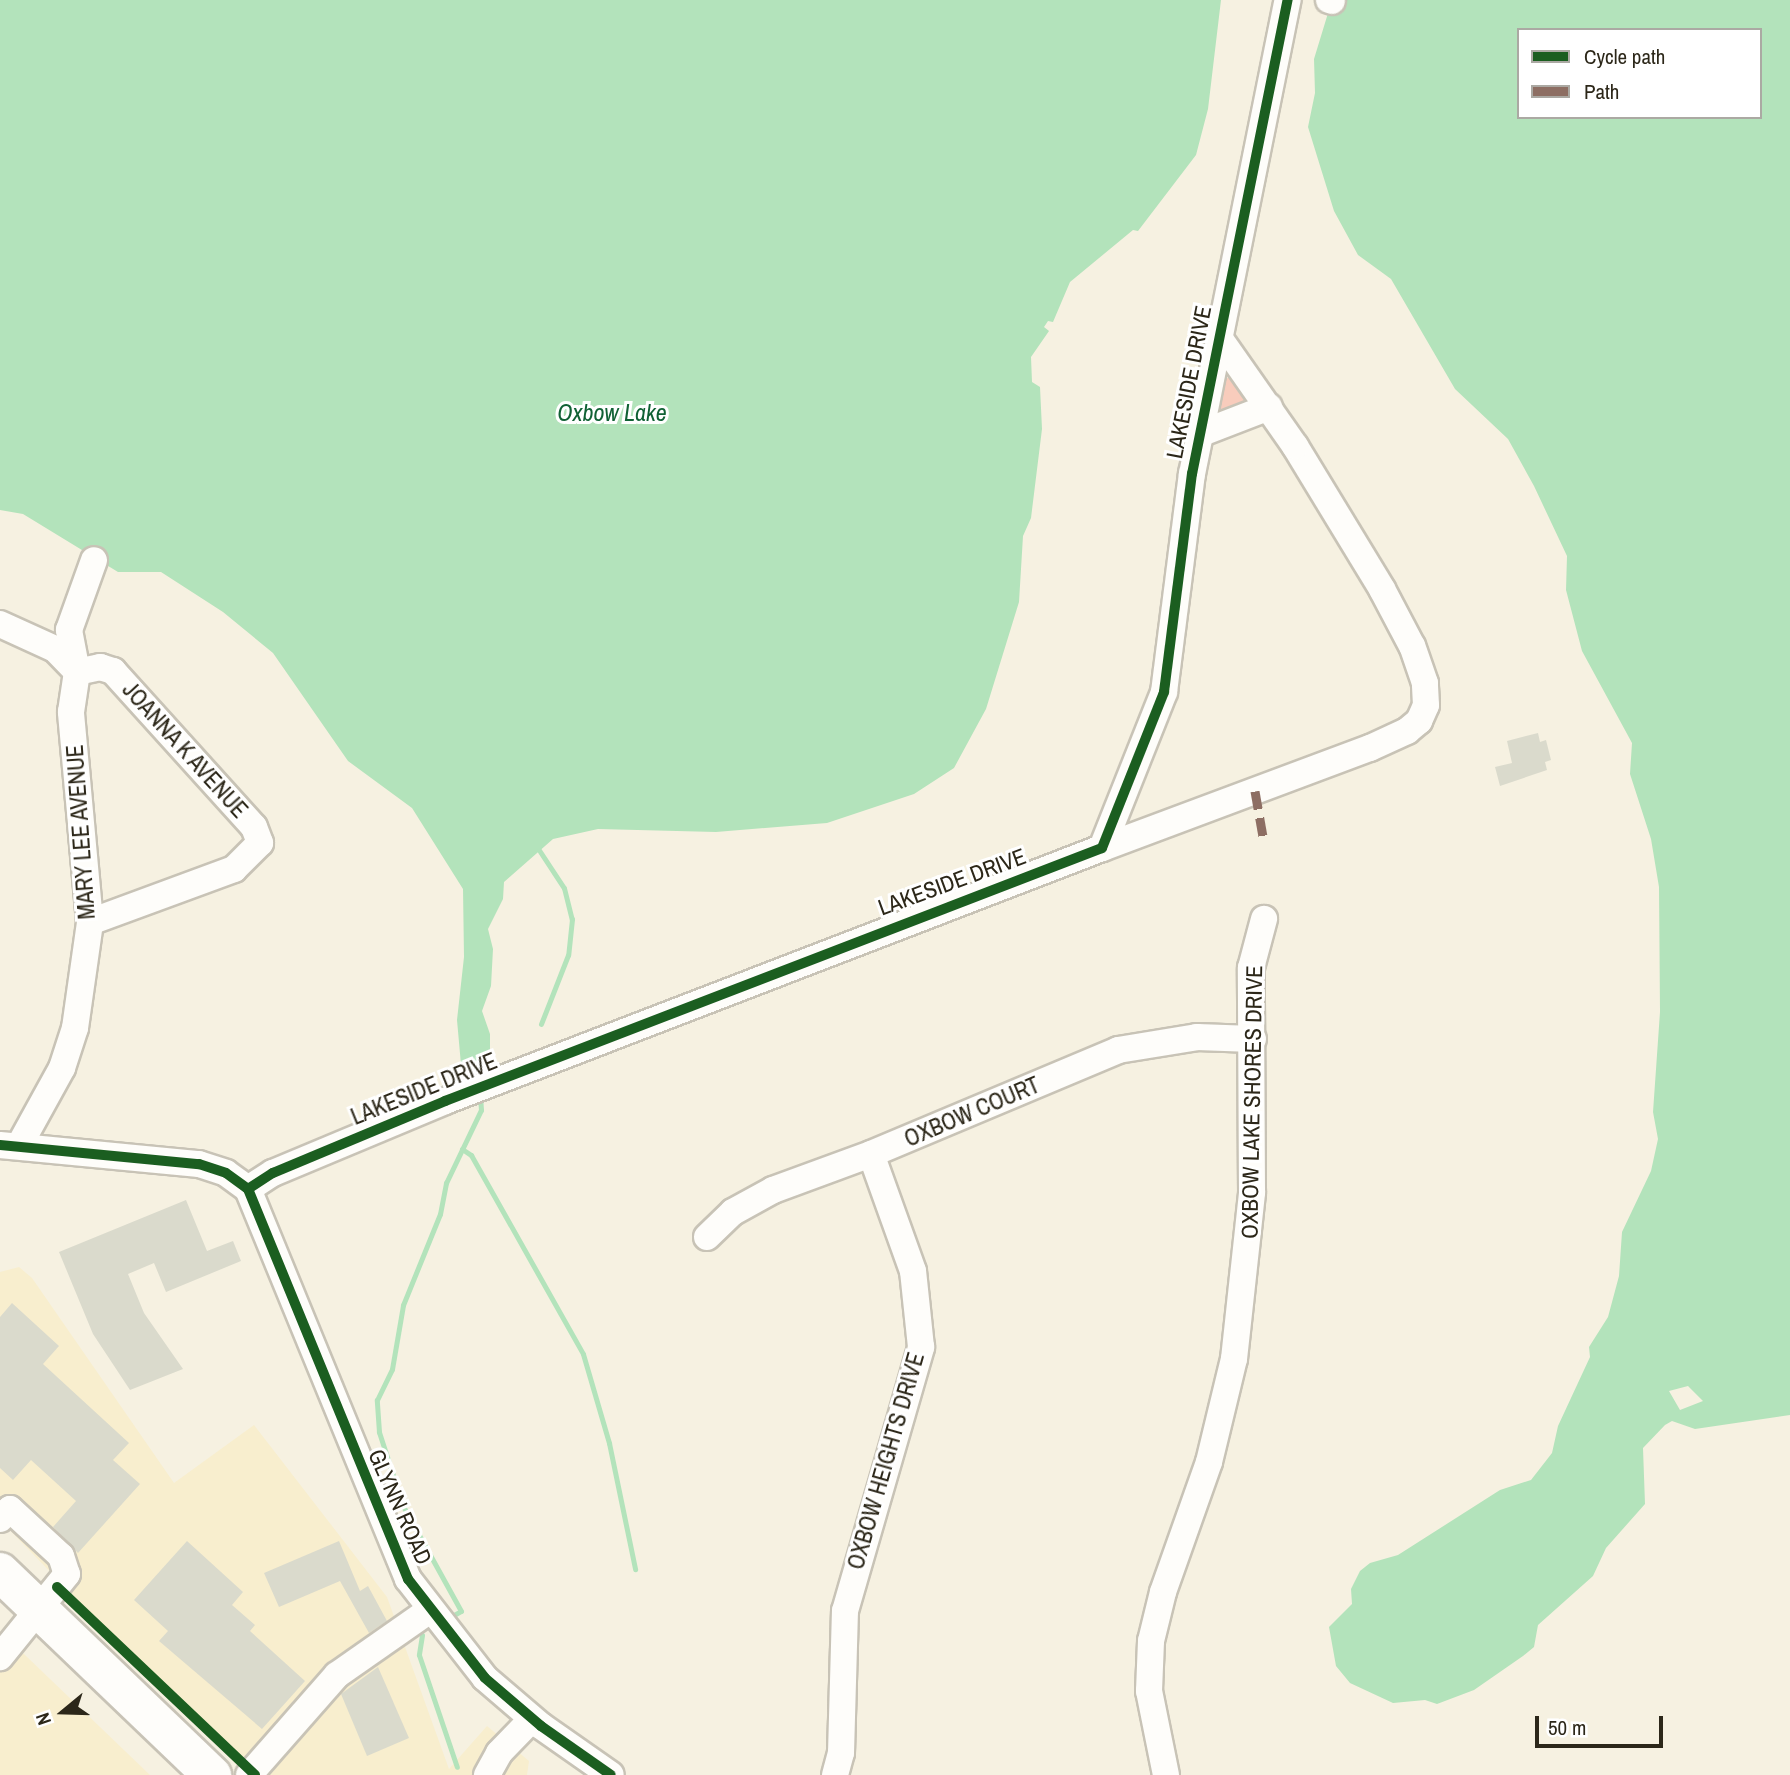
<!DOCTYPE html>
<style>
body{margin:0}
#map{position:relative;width:1790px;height:1775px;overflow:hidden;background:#f6f1e1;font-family:"Archivo Narrow",sans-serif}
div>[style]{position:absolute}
.built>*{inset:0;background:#f8eece}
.green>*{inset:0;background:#f8ccbc}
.water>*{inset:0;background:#b3e3bb}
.stream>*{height:5px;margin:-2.5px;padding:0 2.5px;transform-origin:2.5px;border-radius:2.5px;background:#b3e3bb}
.building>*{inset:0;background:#dadacc}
.roads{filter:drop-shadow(2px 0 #c8c3b6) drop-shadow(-2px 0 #c8c3b6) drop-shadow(0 2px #c8c3b6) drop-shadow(0 -2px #c8c3b6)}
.minor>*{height:26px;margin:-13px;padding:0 13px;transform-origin:13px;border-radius:13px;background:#fefdfa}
.highway>*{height:38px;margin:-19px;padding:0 19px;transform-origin:19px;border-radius:19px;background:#fefdfa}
.quiet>*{height:9px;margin-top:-4.5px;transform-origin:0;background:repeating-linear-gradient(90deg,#8d6e63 0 18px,transparent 0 27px)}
.cycleway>*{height:10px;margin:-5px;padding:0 5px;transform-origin:5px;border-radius:5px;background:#1b5e20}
span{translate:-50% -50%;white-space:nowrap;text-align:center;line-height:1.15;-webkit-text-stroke:6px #fff;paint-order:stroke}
.street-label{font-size:23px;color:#2c2719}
.water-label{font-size:24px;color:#106134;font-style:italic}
.legend{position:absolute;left:1517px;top:28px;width:245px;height:91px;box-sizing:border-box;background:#fff;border:2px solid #aba9a3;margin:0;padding:9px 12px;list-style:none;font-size:21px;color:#2c2719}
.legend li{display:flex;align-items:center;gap:14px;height:35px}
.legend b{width:35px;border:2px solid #aba9a3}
.north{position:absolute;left:28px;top:1677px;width:70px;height:70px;-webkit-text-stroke:5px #fff;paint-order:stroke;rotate:251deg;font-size:19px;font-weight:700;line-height:28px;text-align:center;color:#2c2719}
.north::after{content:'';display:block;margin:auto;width:24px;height:32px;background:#2c2719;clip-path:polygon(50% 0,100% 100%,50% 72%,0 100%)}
.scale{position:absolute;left:1535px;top:1716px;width:128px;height:32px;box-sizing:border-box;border:4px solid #2c2719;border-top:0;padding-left:9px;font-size:21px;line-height:24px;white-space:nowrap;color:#2c2719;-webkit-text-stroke:5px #fff;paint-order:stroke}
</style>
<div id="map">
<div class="built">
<div style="clip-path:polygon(19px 1267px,32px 1278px,174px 1483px,254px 1425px,387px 1597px,449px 1769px,487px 1726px,529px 1761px,527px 1775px,247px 1775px,0 1520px,0 1272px)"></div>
<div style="clip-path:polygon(0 1631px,150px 1775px,0 1775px)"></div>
</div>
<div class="green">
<div style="clip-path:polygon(1229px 377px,1235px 377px,1247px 396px,1247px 405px,1216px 414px,1223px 381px)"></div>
</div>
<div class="water">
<div style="clip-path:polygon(0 0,1221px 0,1208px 109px,1196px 155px,1138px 231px,1133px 230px,1070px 282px,1053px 322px,1048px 321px,1044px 327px,1049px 331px,1031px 357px,1032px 382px,1040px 387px,1042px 429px,1031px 518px,1023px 536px,1019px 602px,986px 709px,954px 768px,914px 794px,827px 823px,716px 832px,598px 829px,553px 839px,504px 882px,503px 899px,488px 929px,493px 949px,491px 986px,482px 1011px,490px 1034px,490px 1066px,479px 1075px,462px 1076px,457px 1020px,464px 957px,463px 889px,412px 808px,348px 761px,273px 653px,223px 612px,161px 572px,118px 572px,23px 514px,0 510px)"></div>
<div style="clip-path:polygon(evenodd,1332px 0,1790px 0,1790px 1415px,1695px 1429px,1672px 1421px,1665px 1425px,1643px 1448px,1645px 1504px,1606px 1548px,1593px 1576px,1538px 1625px,1534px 1647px,1523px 1656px,1474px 1690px,1437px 1704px,1425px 1700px,1393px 1703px,1350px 1683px,1336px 1666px,1329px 1627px,1352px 1604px,1351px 1589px,1360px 1571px,1370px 1563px,1398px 1555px,1500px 1490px,1531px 1480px,1552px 1453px,1558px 1426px,1590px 1357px,1589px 1347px,1608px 1317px,1619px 1276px,1622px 1232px,1651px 1171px,1658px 1139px,1653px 1112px,1660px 1012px,1659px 887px,1651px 839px,1630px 774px,1632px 743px,1582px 651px,1566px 590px,1567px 556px,1534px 486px,1508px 439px,1455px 389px,1391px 279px,1358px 255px,1334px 211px,1308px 127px,1315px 93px,1314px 59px,1332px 0,1519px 30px,1760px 30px,1760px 117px,1519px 117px,1519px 30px,1332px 0,1688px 1386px,1703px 1401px,1680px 1410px,1669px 1391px,1688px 1386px)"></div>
</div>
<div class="stream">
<div style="left:539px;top:850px;width:45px;rotate:56.7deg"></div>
<div style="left:564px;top:888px;width:32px;rotate:76deg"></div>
<div style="left:572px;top:919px;width:36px;rotate:96deg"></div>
<div style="left:568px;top:955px;width:74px;rotate:111.4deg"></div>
<div style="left:462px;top:1149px;width:11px;rotate:34deg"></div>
<div style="left:471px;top:1155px;width:228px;rotate:60.6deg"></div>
<div style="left:583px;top:1354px;width:93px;rotate:73.7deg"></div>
<div style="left:609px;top:1443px;width:129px;rotate:78.3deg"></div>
<div style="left:452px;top:1616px;width:10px;rotate:-29deg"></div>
<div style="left:461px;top:1611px;width:120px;rotate:-118.9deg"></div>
<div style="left:403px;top:1506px;width:78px;rotate:-108deg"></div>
<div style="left:379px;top:1432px;width:32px;rotate:-94deg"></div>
<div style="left:377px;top:1400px;width:34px;rotate:-64deg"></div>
<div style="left:392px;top:1369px;width:65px;rotate:-80.2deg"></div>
<div style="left:403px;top:1305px;width:98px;rotate:-67.9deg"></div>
<div style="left:440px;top:1214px;width:32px;rotate:-79deg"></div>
<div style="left:446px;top:1183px;width:81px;rotate:-64.4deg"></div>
<div style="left:481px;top:1110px;width:14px;rotate:-94deg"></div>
<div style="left:422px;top:1635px;width:20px;rotate:99deg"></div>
<div style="left:419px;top:1655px;width:118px;rotate:71.3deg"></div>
</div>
<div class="building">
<div style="clip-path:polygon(1538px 733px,1540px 742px,1546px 740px,1551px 760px,1545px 762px,1547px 770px,1500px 786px,1495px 767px,1512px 763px,1507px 741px)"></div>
<div style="clip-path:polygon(186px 1200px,207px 1251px,233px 1241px,241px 1261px,166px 1292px,154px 1263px,128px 1274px,144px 1313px,183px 1369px,130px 1390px,93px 1334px,59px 1252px)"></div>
<div style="clip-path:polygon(12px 1303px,59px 1346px,43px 1364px,129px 1443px,113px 1460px,140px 1484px,78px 1553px,53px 1527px,76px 1501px,31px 1460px,13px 1480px,0 1468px,0 1317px)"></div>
<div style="clip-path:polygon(187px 1541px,243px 1592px,232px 1605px,255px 1625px,250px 1631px,305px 1681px,262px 1729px,159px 1641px,168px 1631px,134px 1600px)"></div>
<div style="clip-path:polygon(339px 1541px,360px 1591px,368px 1586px,387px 1621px,369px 1633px,340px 1581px,279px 1607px,264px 1573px)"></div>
<div style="clip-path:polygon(378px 1667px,409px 1738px,367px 1756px,341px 1694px)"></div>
</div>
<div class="roads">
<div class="minor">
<div style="left:1329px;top:0;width:3px;rotate:18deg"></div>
<div style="left:1202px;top:433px;width:72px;rotate:-21.2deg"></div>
<div style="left:0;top:624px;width:60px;rotate:24.4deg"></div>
<div style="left:55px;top:649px;width:30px;rotate:46deg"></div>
<div style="left:77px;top:672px;width:24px;rotate:-12deg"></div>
<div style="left:100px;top:667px;width:14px;rotate:17deg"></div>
<div style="left:113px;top:671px;width:210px;rotate:47.9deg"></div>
<div style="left:254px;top:827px;width:17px;rotate:69deg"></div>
<div style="left:260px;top:843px;width:37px;rotate:135deg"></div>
<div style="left:234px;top:869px;width:153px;rotate:159.8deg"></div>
<div style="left:77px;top:672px;width:43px;rotate:-100.8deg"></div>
<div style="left:69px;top:630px;width:74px;rotate:-70.3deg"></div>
<div style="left:1102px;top:848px;width:286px;rotate:-20.5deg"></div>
<div style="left:1370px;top:748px;width:41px;rotate:-24.7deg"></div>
<div style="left:1407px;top:731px;width:16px;rotate:-40deg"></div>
<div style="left:1419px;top:721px;width:17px;rotate:-66deg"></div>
<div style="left:1426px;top:705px;width:22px;rotate:-93deg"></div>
<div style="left:1425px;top:683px;width:39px;rotate:-109deg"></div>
<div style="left:1412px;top:646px;width:64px;rotate:-117.8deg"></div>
<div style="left:1382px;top:589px;width:167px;rotate:-121.3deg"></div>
<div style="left:1295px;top:446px;width:134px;rotate:-125deg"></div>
<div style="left:0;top:1145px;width:200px;rotate:5.5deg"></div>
<div style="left:199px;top:1164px;width:28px;rotate:18deg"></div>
<div style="left:226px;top:1173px;width:27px;rotate:36deg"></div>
<div style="left:248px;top:1189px;width:422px;rotate:67.7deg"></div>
<div style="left:408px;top:1579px;width:125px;rotate:52.1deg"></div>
<div style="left:485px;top:1678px;width:74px;rotate:40.6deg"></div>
<div style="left:541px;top:1726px;width:85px;rotate:35deg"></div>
<div style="left:19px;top:1146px;width:89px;rotate:-61.1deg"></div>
<div style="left:62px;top:1068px;width:42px;rotate:-72deg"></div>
<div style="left:75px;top:1028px;width:107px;rotate:-81.9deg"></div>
<div style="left:90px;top:922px;width:211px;rotate:-95.2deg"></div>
<div style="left:71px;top:712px;width:40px;rotate:-81.5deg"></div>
<div style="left:248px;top:1189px;width:30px;rotate:-33deg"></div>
<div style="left:273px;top:1173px;width:186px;rotate:-22.7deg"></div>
<div style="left:445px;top:1101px;width:704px;rotate:-21.06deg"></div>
<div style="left:1102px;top:848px;width:168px;rotate:-68.3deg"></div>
<div style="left:1164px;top:692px;width:220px;rotate:-82.7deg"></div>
<div style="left:1192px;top:474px;width:484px;rotate:-78.6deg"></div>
<div style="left:707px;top:1237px;width:36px;rotate:-44deg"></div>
<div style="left:733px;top:1212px;width:46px;rotate:-28.8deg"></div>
<div style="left:773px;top:1190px;width:104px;rotate:-20.2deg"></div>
<div style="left:871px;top:1154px;width:268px;rotate:-22.8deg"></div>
<div style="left:1118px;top:1050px;width:80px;rotate:-9.3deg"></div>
<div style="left:1197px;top:1037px;width:56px;rotate:2deg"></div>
<div style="left:0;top:1519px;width:14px;rotate:-45deg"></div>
<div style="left:10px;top:1509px;width:69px;rotate:42.7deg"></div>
<div style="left:61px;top:1556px;width:19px;rotate:72deg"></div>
<div style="left:67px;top:1574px;width:107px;rotate:128.9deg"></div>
<div style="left:249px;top:1775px;width:133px;rotate:-48.7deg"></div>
<div style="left:337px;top:1675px;width:113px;rotate:-35deg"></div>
<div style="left:487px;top:1775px;width:25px;rotate:-61deg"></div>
<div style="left:499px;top:1753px;width:47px;rotate:-45.9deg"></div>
<div style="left:835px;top:1775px;width:23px;rotate:-75deg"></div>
<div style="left:841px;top:1753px;width:142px;rotate:-88.4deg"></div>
<div style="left:845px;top:1611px;width:275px;rotate:-73.9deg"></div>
<div style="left:921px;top:1347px;width:76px;rotate:-96deg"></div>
<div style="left:913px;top:1271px;width:124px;rotate:-109.7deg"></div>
<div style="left:1166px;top:1775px;width:86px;rotate:-101.4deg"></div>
<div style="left:1149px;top:1691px;width:50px;rotate:-87.7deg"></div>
<div style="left:1151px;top:1641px;width:50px;rotate:-76.2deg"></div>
<div style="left:1163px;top:1592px;width:138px;rotate:-70.5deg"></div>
<div style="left:1209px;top:1462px;width:106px;rotate:-76.4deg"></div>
<div style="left:1234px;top:1359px;width:168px;rotate:-83.8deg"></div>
<div style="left:1252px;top:1192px;width:224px;rotate:-90.3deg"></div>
<div style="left:1251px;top:968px;width:51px;rotate:-75.1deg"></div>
</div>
<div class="highway">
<div style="left:0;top:1572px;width:294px;rotate:43.8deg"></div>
</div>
</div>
<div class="quiet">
<div style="left:1255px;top:791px;width:52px;rotate:80deg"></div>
</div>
<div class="cycleway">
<div style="left:0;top:1145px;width:200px;rotate:5.5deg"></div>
<div style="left:199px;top:1164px;width:28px;rotate:18deg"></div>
<div style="left:226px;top:1173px;width:27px;rotate:36deg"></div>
<div style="left:248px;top:1189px;width:422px;rotate:67.7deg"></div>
<div style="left:408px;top:1579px;width:125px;rotate:52.1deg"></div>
<div style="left:485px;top:1678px;width:74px;rotate:40.6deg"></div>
<div style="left:541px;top:1726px;width:85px;rotate:35deg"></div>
<div style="left:248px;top:1189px;width:30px;rotate:-33deg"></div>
<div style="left:273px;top:1173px;width:186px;rotate:-22.7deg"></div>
<div style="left:445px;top:1101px;width:704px;rotate:-21.06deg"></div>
<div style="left:1102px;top:848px;width:168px;rotate:-68.3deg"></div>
<div style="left:1164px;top:692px;width:220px;rotate:-82.7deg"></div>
<div style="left:1192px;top:474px;width:484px;rotate:-78.6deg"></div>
<div style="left:57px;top:1587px;width:273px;rotate:43.5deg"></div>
</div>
<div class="street-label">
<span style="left:1189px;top:382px;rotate:-79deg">LAKESIDE DRIVE</span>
<span style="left:185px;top:750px;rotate:48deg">JOANNA K AVENUE</span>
<span style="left:81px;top:832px;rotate:-94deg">MARY LEE AVENUE</span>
<span style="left:952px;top:882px;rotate:-20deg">LAKESIDE DRIVE</span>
<span style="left:424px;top:1089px;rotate:-22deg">LAKESIDE DRIVE</span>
<span style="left:1252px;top:1102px;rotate:-89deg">OXBOW LAKE SHORES DRIVE</span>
<span style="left:972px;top:1112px;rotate:-23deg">OXBOW COURT</span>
<span style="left:886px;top:1461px;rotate:-74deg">OXBOW HEIGHTS DRIVE</span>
<span style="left:400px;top:1507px;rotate:66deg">GLYNN ROAD</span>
</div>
<div class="water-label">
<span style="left:612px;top:413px">Oxbow Lake</span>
</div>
<ul class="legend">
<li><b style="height:9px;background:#1b5e20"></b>Cycle path</li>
<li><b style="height:9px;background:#8d6e63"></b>Path</li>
</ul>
<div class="north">N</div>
<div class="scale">50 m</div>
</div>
